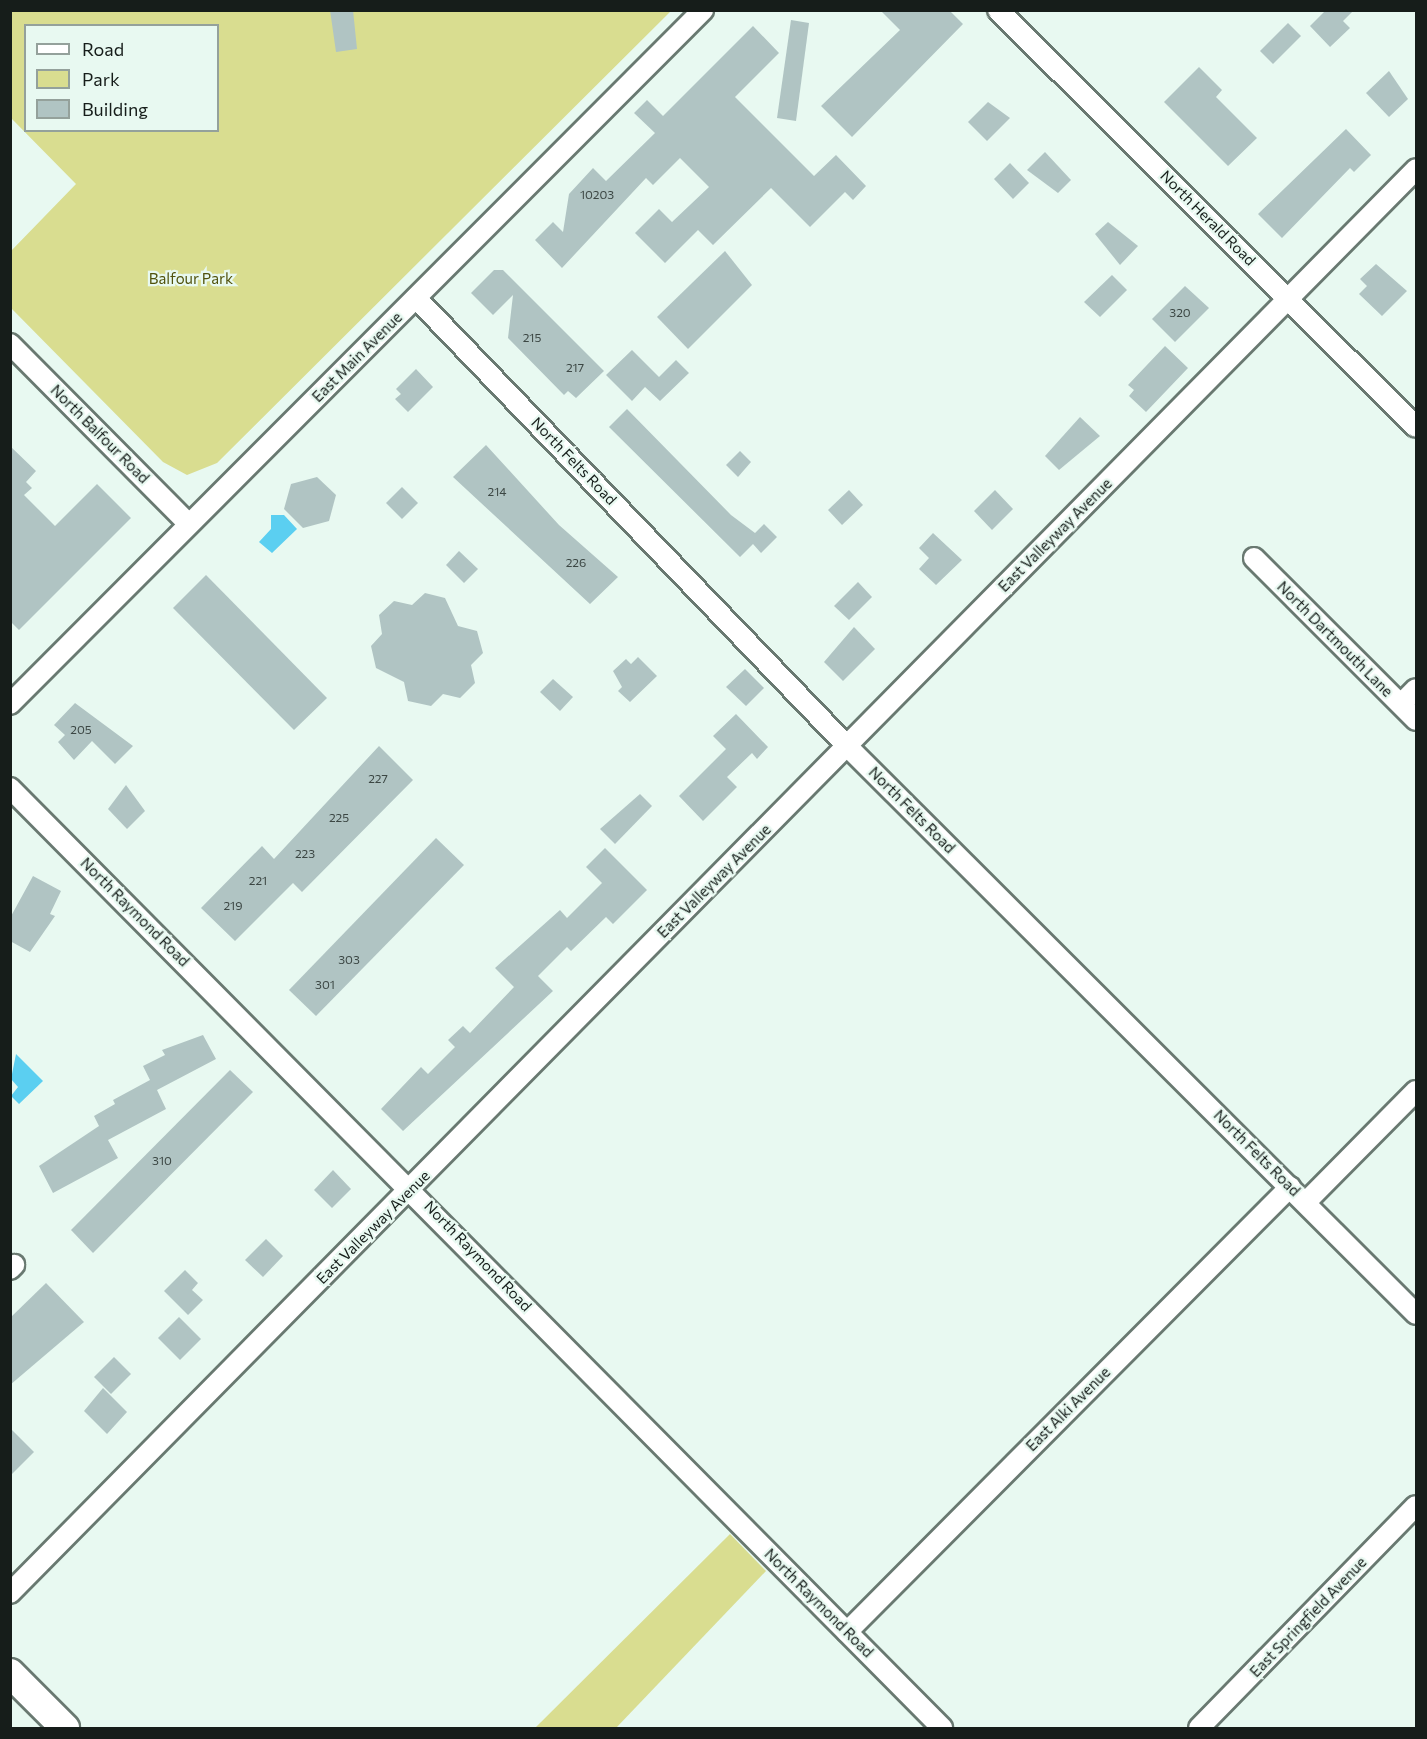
<!DOCTYPE html>
<style>
body{margin:0}
#map{position:relative;width:1427px;height:1739px;overflow:hidden;background:#e8f9f1;font-family:Commissioner,sans-serif}
div>[style]{position:absolute}
.green>*{inset:0;background:#d9dd90}
.water>*{inset:0;background:#5bcff1}
.building>*{inset:0;background:#b0c4c3}
.roads{filter:drop-shadow(2px 0 #697971) drop-shadow(-2px 0 #697971) drop-shadow(0 2px #697971) drop-shadow(0 -2px #697971)}
.street>*{height:20px;margin:-10px;padding:0 10px;transform-origin:10px;border-radius:10px;background:#fff}
.secondary>*{height:28px;margin:-14px;padding:0 14px;transform-origin:14px;border-radius:14px;background:#fff}
span{translate:-50% -50%;white-space:nowrap;text-align:center;line-height:1.15;-webkit-text-stroke:4.5px #e8f9f1;paint-order:stroke}
.number-label{font-size:12px;color:#3c4744}
.number-label span{-webkit-text-stroke-width:0}
.street-label{font-size:15px;color:#161d1a}
.park-label{font-size:15px;color:#50520c}
.frame{position:absolute;inset:0;border:12px solid #161d1a;pointer-events:none}
.legend{position:absolute;left:24px;top:24px;width:195px;height:108px;box-sizing:border-box;background:#e8f9f1;border:2px solid #94a19b;margin:0;padding:8px 10px;list-style:none;font-size:18px;color:#161d1a}
.legend li{display:flex;align-items:center;gap:12px;height:30px}
.legend b{width:30px;border:2px solid #94a19b}
</style>
<div id="map">
<div class="green">
<div style="clip-path:polygon(evenodd,10px 11px,671px 11px,217px 463px,187px 475px,163px 462px,11px 308px,11px 251px,76px 184px,11px 118px,10px 11px,26px 26px,218px 26px,218px 130px,26px 130px,26px 26px)"></div>
<div style="clip-path:polygon(730px 1534px,766px 1571px,616px 1728px,535px 1728px)"></div>
</div>
<div class="water">
<div style="clip-path:polygon(271px 515px,284px 515px,297px 529px,272px 553px,259px 542px,271px 529px)"></div>
<div style="clip-path:polygon(16px 1054px,43px 1081px,19px 1104px,11px 1096px,18px 1087px,11px 1079px)"></div>
</div>
<div class="building">
<div style="clip-path:polygon(330px 10px,353px 10px,357px 49px,336px 52px)"></div>
<div style="clip-path:polygon(880px 10px,949px 10px,963px 24px,852px 137px,821px 106px,900px 30px)"></div>
<div style="clip-path:polygon(1326px 10px,1354px 10px,1343px 21px,1350px 28px,1330px 47px,1310px 26px)"></div>
<div style="clip-path:polygon(791px 20px,809px 23px,796px 121px,777px 118px)"></div>
<div style="clip-path:polygon(1288px 23px,1301px 36px,1273px 64px,1260px 51px)"></div>
<div style="clip-path:polygon(753px 26px,779px 53px,735px 97px,814px 176px,836px 155px,866px 186px,853px 200px,845px 192px,810px 227px,771px 188px,713px 245px,698px 230px,665px 263px,635px 233px,659px 209px,672px 222px,709px 187px,680px 158px,653px 185px,646px 178px,562px 268px,535px 240px,553px 222px,563px 232px,569px 194px,593px 168px,606px 181px,655px 133px,634px 113px,647px 100px,663px 116px)"></div>
<div style="clip-path:polygon(1199px 67px,1222px 90px,1216px 97px,1257px 138px,1228px 166px,1164px 102px)"></div>
<div style="clip-path:polygon(1389px 71px,1408px 99px,1389px 117px,1366px 93px)"></div>
<div style="clip-path:polygon(988px 102px,1010px 118px,987px 141px,968px 122px)"></div>
<div style="clip-path:polygon(1346px 129px,1371px 155px,1354px 172px,1350px 168px,1282px 238px,1258px 214px)"></div>
<div style="clip-path:polygon(1045px 152px,1071px 180px,1058px 193px,1027px 170px)"></div>
<div style="clip-path:polygon(1010px 163px,1029px 183px,1013px 199px,994px 179px)"></div>
<div style="clip-path:polygon(1108px 222px,1138px 246px,1120px 265px,1095px 234px)"></div>
<div style="clip-path:polygon(725px 251px,752px 285px,688px 349px,657px 317px)"></div>
<div style="clip-path:polygon(1376px 264px,1407px 291px,1382px 316px,1359px 294px,1367px 286px,1360px 279px)"></div>
<div style="clip-path:polygon(494px 270px,503px 270px,604px 371px,576px 398px,568px 391px,564px 395px,508px 338px,513px 295px,493px 315px,471px 293px)"></div>
<div style="clip-path:polygon(1112px 275px,1127px 290px,1100px 317px,1084px 302px)"></div>
<div style="clip-path:polygon(1185px 286px,1209px 308px,1175px 342px,1152px 319px)"></div>
<div style="clip-path:polygon(1165px 346px,1188px 368px,1146px 412px,1129px 396px,1134px 390px,1128px 385px)"></div>
<div style="clip-path:polygon(632px 350px,659px 377px,676px 360px,689px 373px,660px 401px,645px 387px,632px 401px,606px 375px)"></div>
<div style="clip-path:polygon(416px 369px,433px 387px,408px 412px,395px 399px,401px 394px,396px 389px)"></div>
<div style="clip-path:polygon(627px 409px,731px 515px,755px 533px,764px 524px,777px 537px,761px 553px,753px 544px,740px 557px,609px 427px)"></div>
<div style="clip-path:polygon(1080px 417px,1100px 436px,1059px 470px,1045px 456px)"></div>
<div style="clip-path:polygon(486px 445px,559px 525px,618px 577px,590px 604px,453px 477px)"></div>
<div style="clip-path:polygon(10px 446px,36px 471px,26px 482px,32px 488px,24px 495px,55px 526px,97px 484px,131px 518px,19px 630px,10px 621px)"></div>
<div style="clip-path:polygon(740px 451px,751px 462px,738px 477px,726px 465px)"></div>
<div style="clip-path:polygon(317px 477px,336px 495px,329px 521px,303px 528px,284px 509px,291px 484px)"></div>
<div style="clip-path:polygon(402px 487px,418px 503px,402px 519px,386px 503px)"></div>
<div style="clip-path:polygon(849px 490px,863px 505px,842px 525px,828px 510px)"></div>
<div style="clip-path:polygon(995px 490px,1013px 509px,992px 530px,974px 511px)"></div>
<div style="clip-path:polygon(933px 533px,962px 560px,936px 585px,919px 569px,929px 558px,919px 548px)"></div>
<div style="clip-path:polygon(459px 551px,478px 569px,464px 583px,446px 565px)"></div>
<div style="clip-path:polygon(206px 575px,327px 698px,294px 730px,173px 608px)"></div>
<div style="clip-path:polygon(858px 582px,872px 597px,849px 620px,834px 606px)"></div>
<div style="clip-path:polygon(425px 593px,445px 598px,458px 626px,477px 631px,483px 653px,471px 665px,475px 683px,460px 698px,443px 694px,431px 706px,408px 701px,404px 682px,376px 668px,371px 646px,382px 634px,379px 615px,394px 601px,412px 605px)"></div>
<div style="clip-path:polygon(854px 627px,875px 649px,843px 681px,824px 662px)"></div>
<div style="clip-path:polygon(638px 657px,657px 676px,630px 702px,618px 691px,622px 687px,613px 671px,626px 659px,631px 664px)"></div>
<div style="clip-path:polygon(745px 669px,764px 688px,746px 706px,726px 687px)"></div>
<div style="clip-path:polygon(553px 679px,573px 697px,560px 711px,540px 692px)"></div>
<div style="clip-path:polygon(75px 703px,133px 746px,115px 764px,92px 741px,74px 760px,58px 742px,65px 735px,54px 725px)"></div>
<div style="clip-path:polygon(736px 714px,768px 747px,757px 759px,752px 753px,727px 777px,737px 787px,703px 821px,679px 796px,726px 749px,713px 736px)"></div>
<div style="clip-path:polygon(379px 746px,413px 780px,302px 892px,293px 883px,235px 941px,201px 908px,262px 846px,274px 859px)"></div>
<div style="clip-path:polygon(126px 785px,145px 811px,127px 829px,108px 809px)"></div>
<div style="clip-path:polygon(640px 794px,652px 806px,615px 844px,600px 829px)"></div>
<div style="clip-path:polygon(436px 838px,464px 865px,316px 1016px,289px 990px)"></div>
<div style="clip-path:polygon(605px 848px,647px 890px,613px 924px,606px 917px,571px 951px,567px 947px,538px 976px,553px 991px,403px 1131px,381px 1109px,421px 1067px,428px 1074px,455px 1047px,448px 1040px,463px 1026px,470px 1033px,514px 987px,495px 968px,560px 910px,567px 918px,602px 883px,586px 867px)"></div>
<div style="clip-path:polygon(33px 876px,61px 891px,50px 914px,55px 916px,30px 952px,10px 941px,10px 918px)"></div>
<div style="clip-path:polygon(203px 1035px,216px 1059px,157px 1090px,166px 1109px,108px 1140px,118px 1158px,53px 1193px,39px 1166px,99px 1126px,94px 1116px,115px 1104px,113px 1100px,150px 1080px,143px 1066px,165px 1055px,162px 1050px)"></div>
<div style="clip-path:polygon(230px 1070px,253px 1092px,93px 1253px,71px 1230px)"></div>
<div style="clip-path:polygon(333px 1170px,351px 1189px,332px 1208px,314px 1190px)"></div>
<div style="clip-path:polygon(266px 1239px,283px 1256px,263px 1277px,245px 1260px)"></div>
<div style="clip-path:polygon(185px 1270px,198px 1283px,192px 1290px,203px 1300px,188px 1315px,164px 1291px)"></div>
<div style="clip-path:polygon(46px 1283px,84px 1322px,10px 1385px,10px 1318px)"></div>
<div style="clip-path:polygon(179px 1317px,201px 1339px,180px 1360px,158px 1338px)"></div>
<div style="clip-path:polygon(114px 1357px,131px 1374px,111px 1394px,94px 1377px)"></div>
<div style="clip-path:polygon(103px 1388px,127px 1412px,107px 1434px,84px 1411px)"></div>
<div style="clip-path:polygon(10px 1428px,34px 1452px,10px 1476px)"></div>
</div>
<div class="roads">
<div class="street">
<div style="left:998px;top:10px;width:590px;rotate:44.93deg"></div>
<div style="left:416px;top:298px;width:622px;rotate:46.11deg"></div>
<div style="left:847px;top:746px;width:804px;rotate:44.95deg"></div>
<div style="left:10px;top:344px;width:254px;rotate:45.2deg"></div>
<div style="left:1254px;top:558px;width:229px;rotate:45deg"></div>
<div style="left:10px;top:704px;width:981px;rotate:-45.04deg"></div>
<div style="left:1401px;top:704px;width:21px;rotate:-45deg"></div>
<div style="left:10px;top:788px;width:1324px;rotate:45.24deg"></div>
<div style="left:1306px;top:1202px;width:156px;rotate:-45.3deg"></div>
<div style="left:10px;top:1269px;width:6px;rotate:-45deg"></div>
<div style="left:10px;top:1593px;width:2001px;rotate:-45.36deg"></div>
<div style="left:847px;top:1632px;width:628px;rotate:-45.13deg"></div>
<div style="left:1199px;top:1728px;width:310px;rotate:-45.7deg"></div>
</div>
<div class="secondary">
<div style="left:10px;top:1673px;width:78px;rotate:45deg"></div>
</div>
</div>
<div class="number-label">
<span style="left:597px;top:195px">10203</span>
<span style="left:1180px;top:313px">320</span>
<span style="left:532px;top:338px">215</span>
<span style="left:575px;top:368px">217</span>
<span style="left:497px;top:492px">214</span>
<span style="left:576px;top:563px">226</span>
<span style="left:81px;top:730px">205</span>
<span style="left:378px;top:779px">227</span>
<span style="left:339px;top:818px">225</span>
<span style="left:305px;top:854px">223</span>
<span style="left:258px;top:881px">221</span>
<span style="left:233px;top:906px">219</span>
<span style="left:349px;top:960px">303</span>
<span style="left:325px;top:985px">301</span>
<span style="left:162px;top:1161px">310</span>
</div>
<div class="street-label">
<span style="left:1208px;top:218px;rotate:45deg">North Herald Road</span>
<span style="left:357px;top:357px;rotate:-45deg">East Main Avenue</span>
<span style="left:100px;top:434px;rotate:45deg">North Balfour Road</span>
<span style="left:574px;top:461px;rotate:46deg">North Felts Road</span>
<span style="left:1055px;top:535px;rotate:-45deg">East Valleyway Avenue</span>
<span style="left:1335px;top:639px;rotate:45deg">North Dartmouth Lane</span>
<span style="left:912px;top:810px;rotate:45deg">North Felts Road</span>
<span style="left:714px;top:881px;rotate:-45deg">East Valleyway Avenue</span>
<span style="left:135px;top:912px;rotate:45deg">North Raymond Road</span>
<span style="left:1257px;top:1153px;rotate:45deg">North Felts Road</span>
<span style="left:373px;top:1227px;rotate:-45deg">East Valleyway Avenue</span>
<span style="left:478px;top:1256px;rotate:46deg">North Raymond Road</span>
<span style="left:1068px;top:1409px;rotate:-45deg">East Alki Avenue</span>
<span style="left:819px;top:1603px;rotate:45deg">North Raymond Road</span>
<span style="left:1308px;top:1617px;rotate:-46deg">East Springfield Avenue</span>
</div>
<div class="park-label">
<span style="left:191px;top:279px">Balfour Park</span>
</div>
<div class="frame"></div>
<ul class="legend">
<li><b style="height:8px;background:#fff"></b>Road</li>
<li><b style="height:16px;background:#d9dd90"></b>Park</li>
<li><b style="height:16px;background:#b0c4c3"></b>Building</li>
</ul>
</div>
